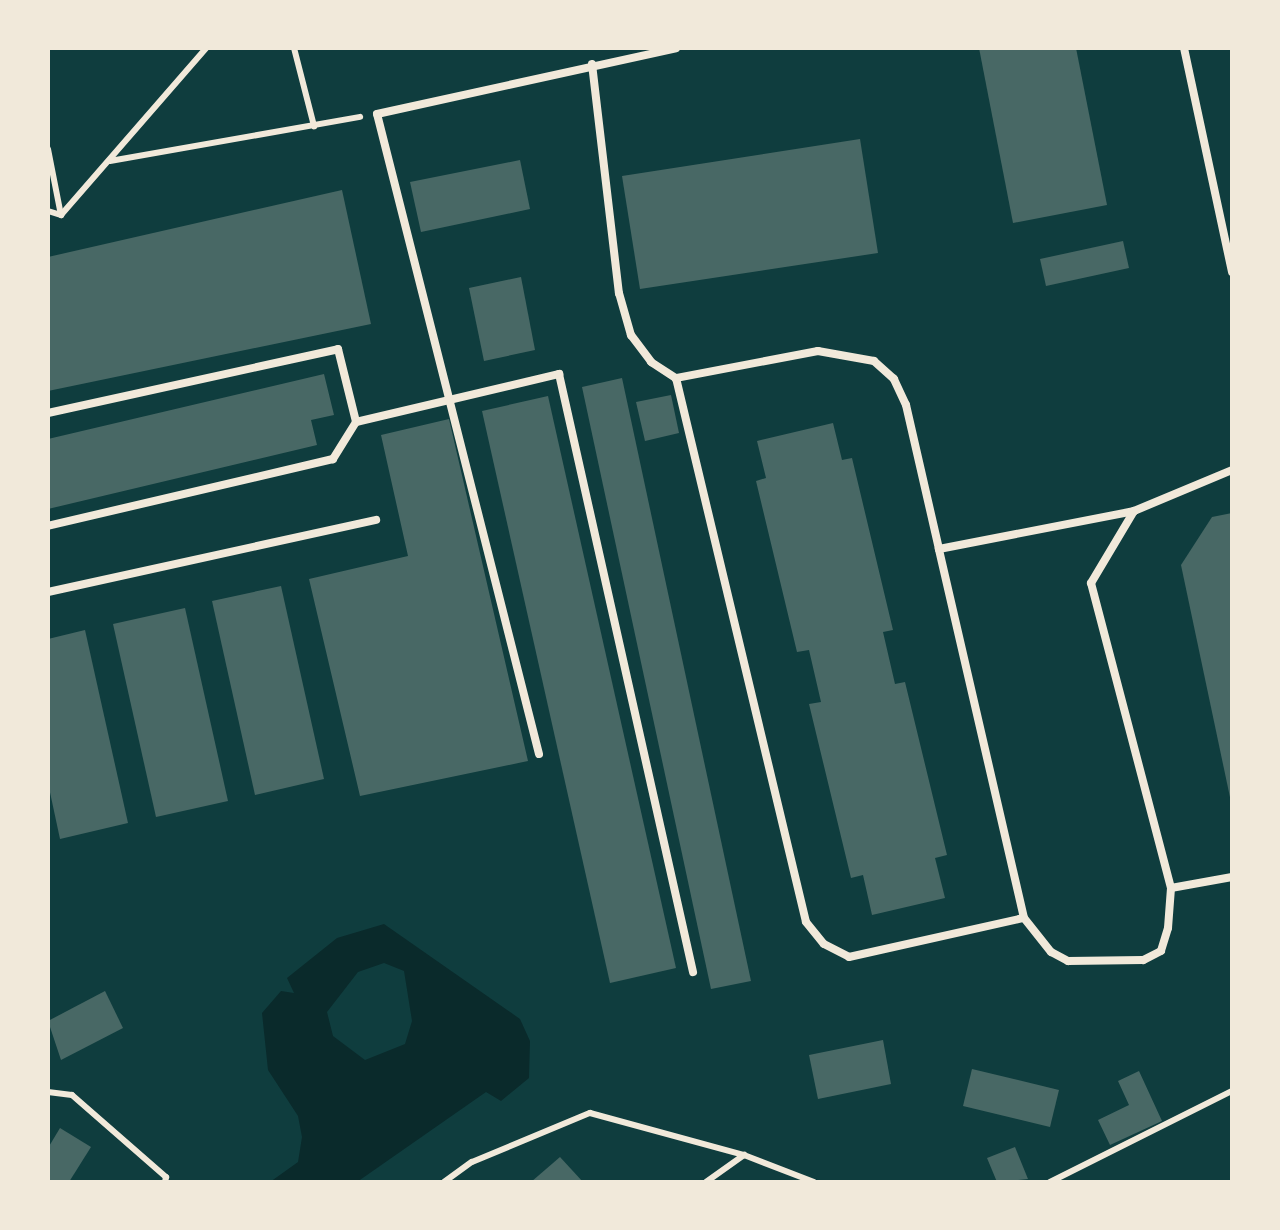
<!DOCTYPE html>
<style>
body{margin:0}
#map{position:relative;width:1280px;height:1230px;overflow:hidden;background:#0f3d3e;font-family:Arial,sans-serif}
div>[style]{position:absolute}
.water>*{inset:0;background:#0a2a2b}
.building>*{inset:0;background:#486865}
.path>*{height:6px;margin:-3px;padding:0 3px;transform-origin:3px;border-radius:3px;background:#f1e9da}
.service>*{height:8px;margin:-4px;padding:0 4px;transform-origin:4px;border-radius:4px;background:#f1e9da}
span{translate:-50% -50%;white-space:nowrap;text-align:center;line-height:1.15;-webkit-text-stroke:8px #f1e9da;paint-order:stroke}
.frame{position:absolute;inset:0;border:50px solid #f1e9da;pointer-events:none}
</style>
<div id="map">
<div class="water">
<div style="clip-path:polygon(evenodd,384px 924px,520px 1019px,530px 1041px,529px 1078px,501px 1101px,486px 1092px,357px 1182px,270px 1182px,298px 1162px,302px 1137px,298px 1116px,268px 1070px,262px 1013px,281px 991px,294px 993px,287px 978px,337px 938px,384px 924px,384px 963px,404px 971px,412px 1021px,405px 1044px,365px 1060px,333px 1036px,327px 1012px,358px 972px,384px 963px)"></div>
</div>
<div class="building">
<div style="clip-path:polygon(979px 48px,1076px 48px,1107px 205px,1013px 223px)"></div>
<div style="clip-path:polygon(860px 139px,878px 253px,640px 289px,622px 176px)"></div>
<div style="clip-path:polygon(520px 160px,530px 209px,421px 232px,410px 182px)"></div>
<div style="clip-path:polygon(342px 190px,371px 324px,48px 391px,48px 257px)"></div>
<div style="clip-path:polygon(1123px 241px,1129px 268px,1046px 286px,1040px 259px)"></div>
<div style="clip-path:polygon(521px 277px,535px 350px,484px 361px,469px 288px)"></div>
<div style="clip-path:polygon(324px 374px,334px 415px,311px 420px,317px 445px,48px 509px,48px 439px)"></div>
<div style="clip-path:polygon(622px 378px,751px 981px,711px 989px,582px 387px)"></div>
<div style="clip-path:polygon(671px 395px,679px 433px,645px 441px,636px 402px)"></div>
<div style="clip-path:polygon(548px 396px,676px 968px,610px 983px,482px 411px)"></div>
<div style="clip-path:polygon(449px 419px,528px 761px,360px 796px,309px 579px,408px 556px,381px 435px)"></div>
<div style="clip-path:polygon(833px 423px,842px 460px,852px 458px,893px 630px,883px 632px,895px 684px,905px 682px,947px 855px,935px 858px,945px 898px,872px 915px,863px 875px,851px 878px,809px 704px,821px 702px,809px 650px,797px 652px,756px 481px,766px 478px,757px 441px)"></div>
<div style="clip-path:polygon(1232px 513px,1232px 802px,1231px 802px,1181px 565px,1212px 517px)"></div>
<div style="clip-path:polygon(281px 586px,324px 779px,255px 795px,212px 601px)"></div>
<div style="clip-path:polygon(185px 608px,228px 801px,156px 817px,113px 624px)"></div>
<div style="clip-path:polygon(85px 630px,128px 823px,60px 839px,48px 783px,48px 639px)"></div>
<div style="clip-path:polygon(105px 991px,123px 1028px,61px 1060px,48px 1021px)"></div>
<div style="clip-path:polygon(883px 1040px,891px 1084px,818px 1099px,809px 1055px)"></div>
<div style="clip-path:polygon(972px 1069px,1059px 1090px,1050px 1127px,963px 1106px)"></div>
<div style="clip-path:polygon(1139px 1071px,1162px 1121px,1110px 1145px,1098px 1120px,1129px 1105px,1118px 1081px)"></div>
<div style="clip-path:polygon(60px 1128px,91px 1147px,69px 1182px,48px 1182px,48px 1148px)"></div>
<div style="clip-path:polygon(1015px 1147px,1028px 1179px,997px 1182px,987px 1158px)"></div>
<div style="clip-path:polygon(560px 1157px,583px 1182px,531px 1182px)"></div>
</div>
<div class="path">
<div style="left:294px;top:48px;width:81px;rotate:75.6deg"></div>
<div style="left:48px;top:149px;width:67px;rotate:78.9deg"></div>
<div style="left:110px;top:161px;width:254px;rotate:-10deg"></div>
<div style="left:48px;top:211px;width:14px;rotate:17deg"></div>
<div style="left:61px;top:215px;width:221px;rotate:-49deg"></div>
<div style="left:48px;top:1092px;width:24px;rotate:7deg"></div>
<div style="left:72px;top:1095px;width:125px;rotate:41.1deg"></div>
<div style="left:166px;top:1177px;width:5px;rotate:101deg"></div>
<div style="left:444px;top:1182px;width:34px;rotate:-36deg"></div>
<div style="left:472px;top:1162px;width:128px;rotate:-22.6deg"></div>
<div style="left:590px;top:1113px;width:160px;rotate:15.3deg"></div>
<div style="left:744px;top:1155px;width:75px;rotate:21.1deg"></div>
<div style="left:706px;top:1182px;width:47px;rotate:-35.4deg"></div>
<div style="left:1050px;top:1182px;width:203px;rotate:-26.6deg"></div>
</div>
<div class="service">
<div style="left:1184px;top:48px;width:229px;rotate:77.9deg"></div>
<div style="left:592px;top:64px;width:231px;rotate:83.3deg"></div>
<div style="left:619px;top:293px;width:44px;rotate:74.1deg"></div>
<div style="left:631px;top:335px;width:34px;rotate:53deg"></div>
<div style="left:651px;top:362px;width:30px;rotate:33deg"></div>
<div style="left:48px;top:413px;width:297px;rotate:-12.4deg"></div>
<div style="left:338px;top:349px;width:75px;rotate:76.1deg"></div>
<div style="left:356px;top:422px;width:44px;rotate:121.9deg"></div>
<div style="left:333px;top:459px;width:293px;rotate:166.8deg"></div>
<div style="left:356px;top:422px;width:209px;rotate:-13.3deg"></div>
<div style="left:559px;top:374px;width:613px;rotate:77.37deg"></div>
<div style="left:1134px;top:511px;width:84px;rotate:120.8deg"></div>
<div style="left:1091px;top:583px;width:315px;rotate:75.3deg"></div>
<div style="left:1171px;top:888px;width:40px;rotate:94.3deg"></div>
<div style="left:1168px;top:928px;width:24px;rotate:107deg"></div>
<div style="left:1161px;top:951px;width:20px;rotate:153deg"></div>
<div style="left:1143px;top:960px;width:75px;rotate:179.2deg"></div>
<div style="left:1068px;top:961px;width:19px;rotate:-152deg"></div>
<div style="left:1051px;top:952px;width:43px;rotate:-128.5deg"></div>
<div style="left:1024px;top:918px;width:379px;rotate:-103deg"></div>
<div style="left:939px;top:549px;width:199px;rotate:-11deg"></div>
<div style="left:1134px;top:511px;width:106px;rotate:-22.7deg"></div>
<div style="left:939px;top:549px;width:148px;rotate:-102.9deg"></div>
<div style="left:906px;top:405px;width:29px;rotate:-115deg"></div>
<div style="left:894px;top:379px;width:27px;rotate:-138deg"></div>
<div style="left:874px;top:361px;width:57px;rotate:-169.9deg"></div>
<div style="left:818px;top:351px;width:145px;rotate:169.2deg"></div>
<div style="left:676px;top:378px;width:559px;rotate:76.56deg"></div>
<div style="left:806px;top:922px;width:28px;rotate:51deg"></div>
<div style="left:824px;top:944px;width:28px;rotate:27deg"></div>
<div style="left:849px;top:957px;width:179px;rotate:-12.6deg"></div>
<div style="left:48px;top:592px;width:336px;rotate:-12.4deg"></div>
<div style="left:539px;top:754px;width:660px;rotate:-104.2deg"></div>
<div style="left:377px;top:114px;width:306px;rotate:-12.4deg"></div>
<div style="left:1171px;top:888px;width:62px;rotate:-10.2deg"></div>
</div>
<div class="frame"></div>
</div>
